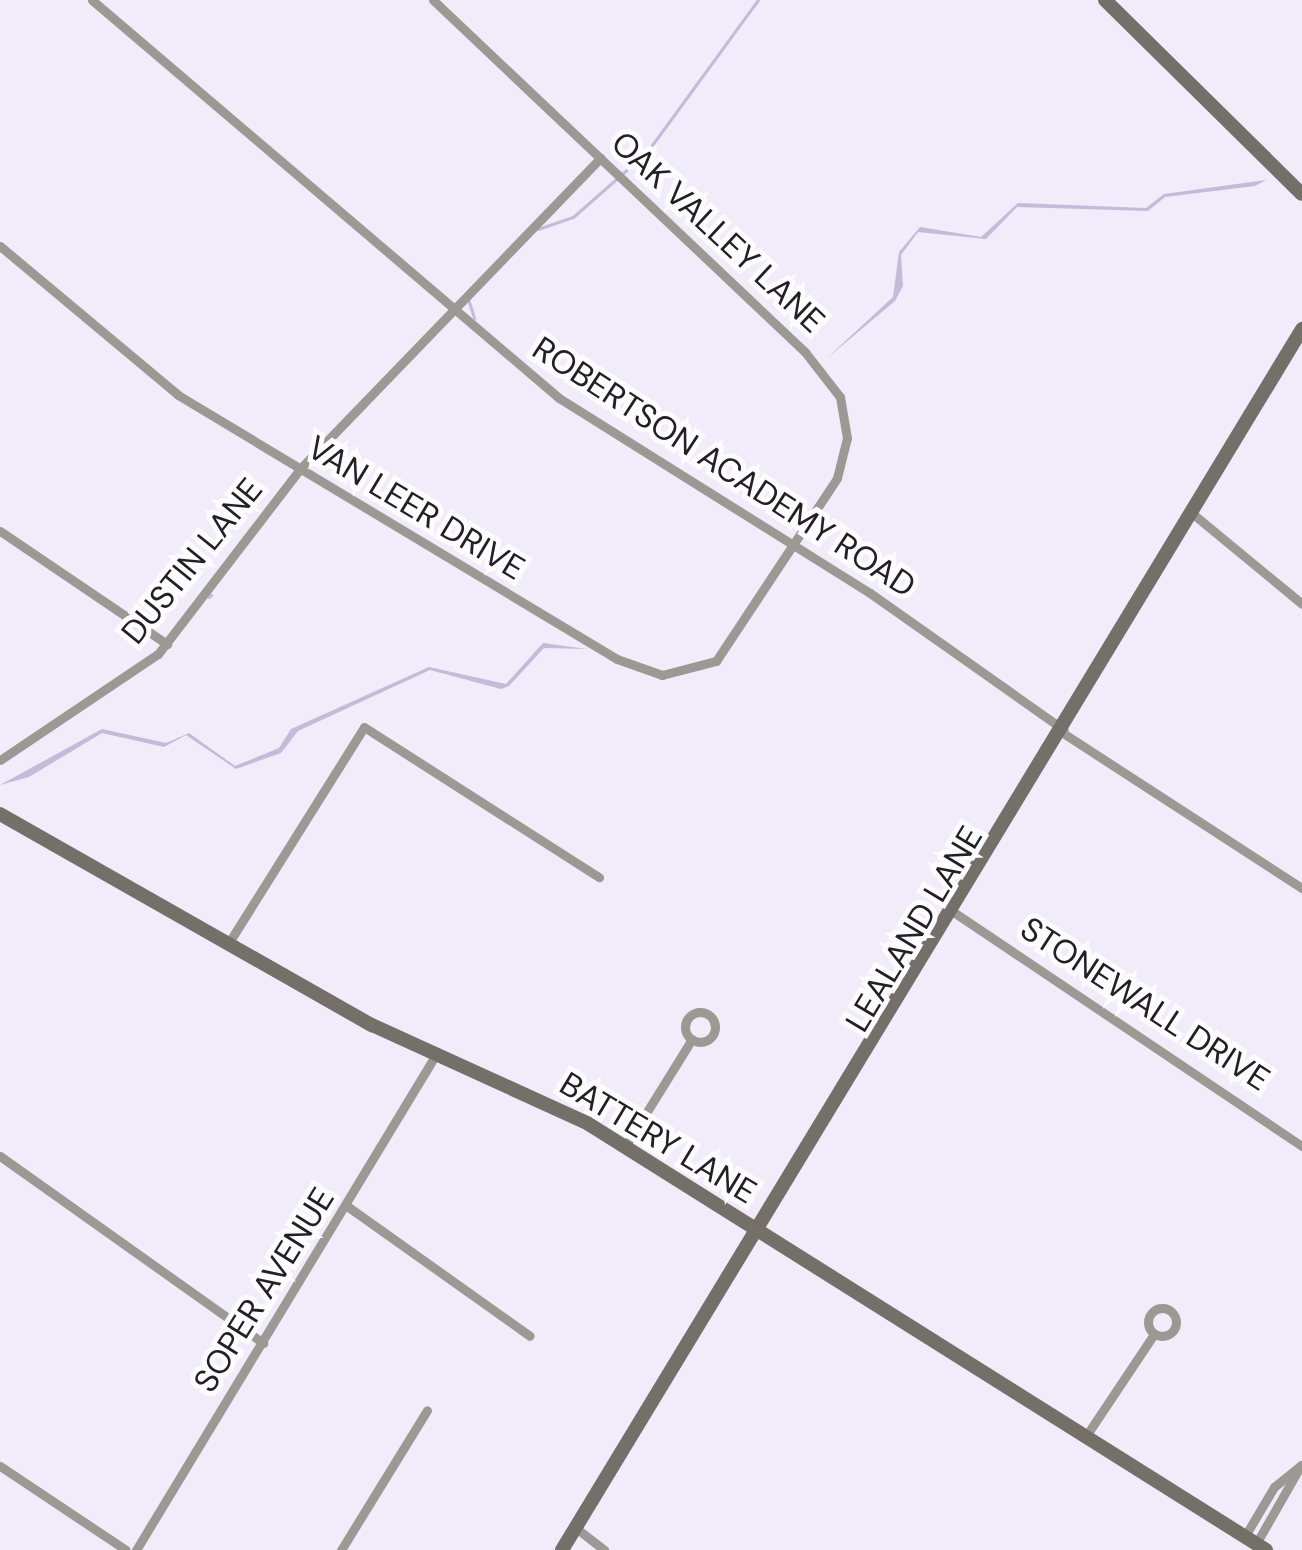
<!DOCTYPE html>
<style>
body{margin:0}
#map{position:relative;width:1302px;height:1550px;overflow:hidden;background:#f0ecf9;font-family:"DM Sans",sans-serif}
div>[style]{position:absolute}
.water>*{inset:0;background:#c5bad8}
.stream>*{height:3px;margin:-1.5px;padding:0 1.5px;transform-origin:1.5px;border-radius:1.5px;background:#c5bad8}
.street>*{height:9px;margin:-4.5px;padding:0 4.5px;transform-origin:4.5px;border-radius:4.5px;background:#9c9994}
.street>.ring{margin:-4.5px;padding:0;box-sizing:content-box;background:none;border:9px solid #9c9994;border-radius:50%}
.secondary>*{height:14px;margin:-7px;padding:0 7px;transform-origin:7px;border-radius:7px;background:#747069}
span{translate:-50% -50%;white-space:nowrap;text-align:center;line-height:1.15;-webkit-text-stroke:10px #fcfbfe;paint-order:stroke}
.street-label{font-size:33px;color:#222025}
</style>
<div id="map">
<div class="water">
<div style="clip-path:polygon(1266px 180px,1255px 186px,1165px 197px,1148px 211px,1017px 207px,986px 239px,918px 232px,901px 255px,903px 286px,895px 301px,826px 359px,893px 297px,899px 252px,920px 227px,981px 237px,1018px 203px,1146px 208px,1164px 194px)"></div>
<div style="clip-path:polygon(543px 643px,587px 649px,544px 648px,509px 686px,501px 689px,430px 670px,298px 731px,281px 753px,236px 769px,186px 735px,164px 747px,102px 733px,29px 777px,0 785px,102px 729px,166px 743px,189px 733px,235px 766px,279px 748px,291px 729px,429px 667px,506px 684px)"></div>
</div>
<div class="stream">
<div style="left:538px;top:229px;width:37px;rotate:-19deg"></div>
<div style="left:573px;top:217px;width:98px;rotate:-41.3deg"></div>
<div style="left:647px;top:152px;width:188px;rotate:-53.9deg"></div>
<div style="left:468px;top:299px;width:20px;rotate:72deg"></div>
<div style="left:209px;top:597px;width:3px;rotate:-45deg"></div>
</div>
<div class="street">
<div style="left:92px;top:0;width:614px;rotate:40.44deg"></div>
<div style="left:559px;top:398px;width:367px;rotate:32.1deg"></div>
<div style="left:870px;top:593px;width:237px;rotate:35.2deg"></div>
<div style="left:0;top:246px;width:232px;rotate:39.9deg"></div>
<div style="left:178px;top:395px;width:512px;rotate:31.02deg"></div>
<div style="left:617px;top:659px;width:48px;rotate:19.6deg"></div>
<div style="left:662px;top:675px;width:56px;rotate:-14.5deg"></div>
<div style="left:716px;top:661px;width:219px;rotate:-56.5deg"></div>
<div style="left:837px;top:478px;width:41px;rotate:-76deg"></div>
<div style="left:847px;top:438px;width:42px;rotate:-99.7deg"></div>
<div style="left:840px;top:397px;width:57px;rotate:-127.9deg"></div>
<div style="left:805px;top:352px;width:512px;rotate:-136.58deg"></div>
<div style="left:1193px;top:514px;width:141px;rotate:39.5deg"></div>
<div style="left:0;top:531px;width:202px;rotate:34.1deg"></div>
<div style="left:1063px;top:733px;width:285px;rotate:33deg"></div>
<div style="left:0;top:760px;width:190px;rotate:-33.9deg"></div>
<div style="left:158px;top:654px;width:232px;rotate:-52.5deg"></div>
<div style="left:299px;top:470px;width:434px;rotate:-46deg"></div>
<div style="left:955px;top:913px;width:418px;rotate:33.9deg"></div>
<div style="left:228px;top:944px;width:256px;rotate:-57.9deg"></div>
<div style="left:364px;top:727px;width:279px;rotate:32.6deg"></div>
<div class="ring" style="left:685px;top:1012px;width:21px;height:21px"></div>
<div style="left:625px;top:1147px;width:127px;rotate:-58.2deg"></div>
<div style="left:0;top:1156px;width:323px;rotate:35.4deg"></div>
<div style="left:347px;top:1206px;width:224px;rotate:35.4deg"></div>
<div class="ring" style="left:1148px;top:1308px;width:19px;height:19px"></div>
<div style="left:1086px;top:1436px;width:123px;rotate:-56.3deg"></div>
<div style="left:0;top:1466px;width:151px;rotate:33.7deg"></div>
<div style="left:576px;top:1528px;width:36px;rotate:38deg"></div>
<div style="left:1245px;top:1536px;width:57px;rotate:-59.4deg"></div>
<div style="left:1274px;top:1487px;width:35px;rotate:-39deg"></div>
<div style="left:1301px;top:1465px;width:91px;rotate:119.7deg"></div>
<div style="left:136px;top:1550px;width:577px;rotate:-58.82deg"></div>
<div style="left:341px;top:1550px;width:164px;rotate:-58.4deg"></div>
</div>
<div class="secondary">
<div style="left:1105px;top:0;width:276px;rotate:44.6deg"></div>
<div style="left:0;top:814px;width:428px;rotate:29.6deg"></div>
<div style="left:372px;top:1025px;width:236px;rotate:24.5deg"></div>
<div style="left:587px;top:1123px;width:802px;rotate:32.16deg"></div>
<div style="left:562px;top:1550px;width:1428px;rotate:-58.78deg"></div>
</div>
<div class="street-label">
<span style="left:718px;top:232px;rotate:43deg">OAK VALLEY LANE</span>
<span style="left:724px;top:467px;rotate:33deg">ROBERTSON ACADEMY ROAD</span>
<span style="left:416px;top:508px;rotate:31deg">VAN LEER DRIVE</span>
<span style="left:192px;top:561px;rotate:-51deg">DUSTIN LANE</span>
<span style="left:914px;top:929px;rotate:-59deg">LEALAND LANE</span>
<span style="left:1145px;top:1004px;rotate:33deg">STONEWALL DRIVE</span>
<span style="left:658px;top:1138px;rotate:31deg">BATTERY LANE</span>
<span style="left:264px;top:1290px;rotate:-58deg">SOPER AVENUE</span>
</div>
</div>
